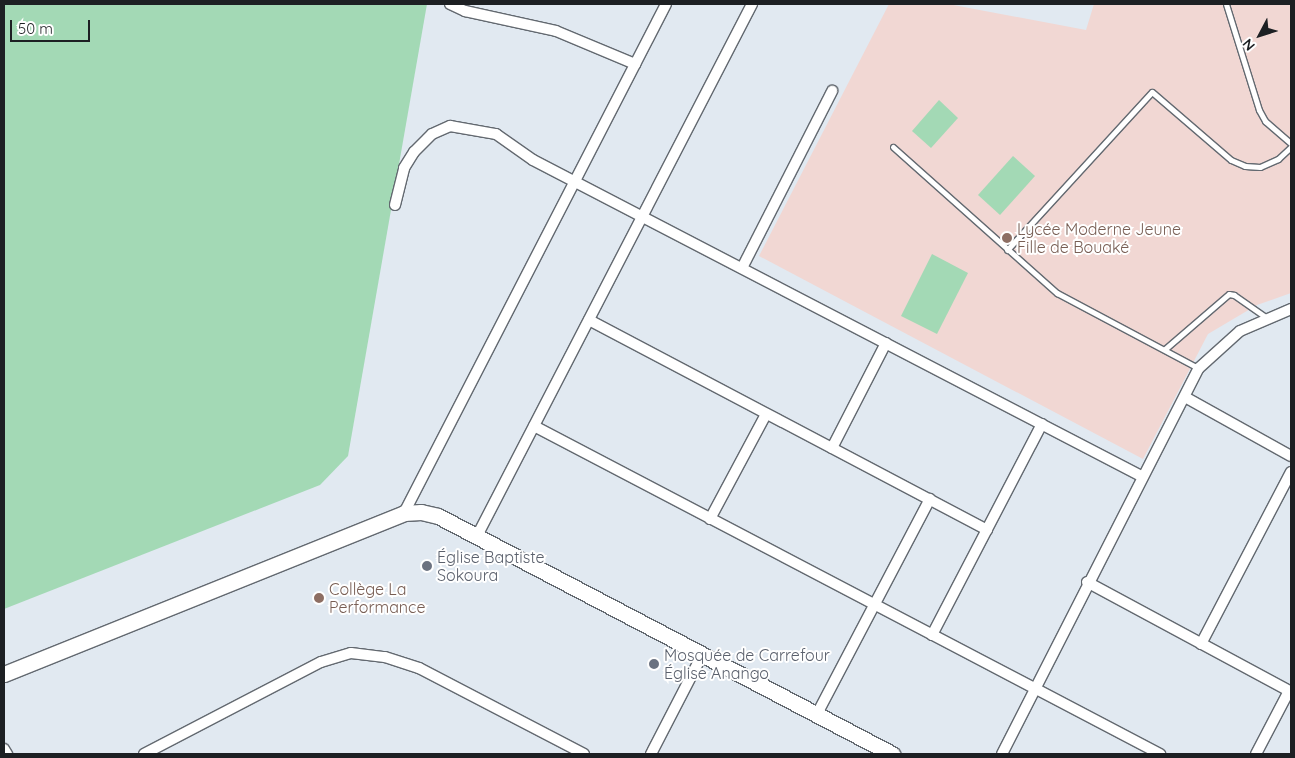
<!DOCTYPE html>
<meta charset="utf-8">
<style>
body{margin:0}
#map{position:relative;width:1295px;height:758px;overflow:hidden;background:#e1e9f1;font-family:Quicksand,sans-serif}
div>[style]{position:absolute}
.education>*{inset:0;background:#f1d7d3}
.green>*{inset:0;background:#a3d9b5}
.roads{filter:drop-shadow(1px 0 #636970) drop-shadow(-1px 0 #636970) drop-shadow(0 1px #636970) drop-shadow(0 -1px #636970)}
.lane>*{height:5px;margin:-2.5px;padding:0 2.5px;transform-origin:2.5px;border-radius:2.5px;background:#fff}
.street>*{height:10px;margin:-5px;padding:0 5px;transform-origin:5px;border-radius:5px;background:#fff}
.secondary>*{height:15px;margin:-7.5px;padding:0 7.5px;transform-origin:7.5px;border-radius:7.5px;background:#fff}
.dots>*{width:14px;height:14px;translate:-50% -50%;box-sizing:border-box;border:2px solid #fff;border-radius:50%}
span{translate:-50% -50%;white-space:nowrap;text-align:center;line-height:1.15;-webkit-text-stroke:4px #fff;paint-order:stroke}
.education-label{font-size:16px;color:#785e54}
.left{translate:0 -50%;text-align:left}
.worship-label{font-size:16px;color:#5b616d}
.frame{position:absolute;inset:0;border:5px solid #1d2023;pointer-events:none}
.north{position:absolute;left:1235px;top:10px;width:50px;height:50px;-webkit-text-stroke:4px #fff;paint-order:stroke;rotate:230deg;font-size:14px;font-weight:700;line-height:20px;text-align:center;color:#1d2023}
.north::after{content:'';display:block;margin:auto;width:18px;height:22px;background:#1d2023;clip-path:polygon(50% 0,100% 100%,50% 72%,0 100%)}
.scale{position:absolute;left:10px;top:20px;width:80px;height:22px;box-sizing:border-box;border:2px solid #1d2023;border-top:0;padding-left:6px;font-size:15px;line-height:18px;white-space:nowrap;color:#1d2023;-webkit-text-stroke:4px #fff;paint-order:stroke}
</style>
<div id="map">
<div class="education">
<div style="clip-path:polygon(889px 4px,948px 4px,1086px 30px,1094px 4px,1291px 4px,1291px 293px,1257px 305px,1208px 334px,1143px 459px,759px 256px)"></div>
</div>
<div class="green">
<div style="clip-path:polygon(4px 4px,427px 4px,348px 456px,320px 485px,4px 609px)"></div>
<div style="clip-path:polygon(939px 100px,958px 118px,931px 148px,912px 131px)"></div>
<div style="clip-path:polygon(1013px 156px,1035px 176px,1000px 215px,978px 195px)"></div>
<div style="clip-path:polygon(932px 254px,968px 273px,937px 334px,901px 316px)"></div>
</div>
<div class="roads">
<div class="lane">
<div style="left:1226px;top:4px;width:111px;rotate:72.7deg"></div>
<div style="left:1259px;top:110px;width:13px;rotate:61deg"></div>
<div style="left:1265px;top:121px;width:35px;rotate:41deg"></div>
<div style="left:893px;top:147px;width:220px;rotate:41.7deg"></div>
<div style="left:1057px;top:293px;width:160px;rotate:28deg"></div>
<div style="left:1007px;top:250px;width:214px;rotate:-47.5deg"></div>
<div style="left:1152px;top:92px;width:104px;rotate:40.7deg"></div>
<div style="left:1231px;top:160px;width:15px;rotate:23deg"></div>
<div style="left:1245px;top:166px;width:15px;rotate:4deg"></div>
<div style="left:1260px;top:167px;width:20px;rotate:-24deg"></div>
<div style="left:1278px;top:159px;width:18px;rotate:-43deg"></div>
<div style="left:1165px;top:349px;width:84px;rotate:-40.7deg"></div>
<div style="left:1229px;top:294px;width:5px;rotate:11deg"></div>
<div style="left:1234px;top:295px;width:38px;rotate:35deg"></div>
</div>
<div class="street">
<div style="left:450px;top:4px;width:17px;rotate:25deg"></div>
<div style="left:465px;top:11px;width:93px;rotate:12.4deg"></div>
<div style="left:556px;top:31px;width:86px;rotate:22.7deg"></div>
<div style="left:395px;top:205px;width:38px;rotate:-76deg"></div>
<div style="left:404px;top:168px;width:19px;rotate:-58deg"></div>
<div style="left:414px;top:152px;width:25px;rotate:-45deg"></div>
<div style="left:432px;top:134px;width:20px;rotate:-24deg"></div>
<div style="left:450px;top:126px;width:47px;rotate:9.9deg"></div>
<div style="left:496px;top:134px;width:45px;rotate:35.1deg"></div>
<div style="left:533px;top:160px;width:687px;rotate:27.46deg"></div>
<div style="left:742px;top:268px;width:199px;rotate:-63deg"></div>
<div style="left:589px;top:320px;width:450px;rotate:27.8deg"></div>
<div style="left:1185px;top:397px;width:121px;rotate:29.1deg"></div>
<div style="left:534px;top:426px;width:707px;rotate:27.65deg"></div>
<div style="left:832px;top:448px;width:118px;rotate:-62.8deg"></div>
<div style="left:404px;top:513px;width:572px;rotate:-62.76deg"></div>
<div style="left:710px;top:519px;width:119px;rotate:-61.9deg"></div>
<div style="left:477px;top:536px;width:599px;rotate:-62.66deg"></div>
<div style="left:1087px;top:582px;width:232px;rotate:28.3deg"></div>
<div style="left:932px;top:635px;width:238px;rotate:-62.5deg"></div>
<div style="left:1201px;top:644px;width:194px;rotate:-62.4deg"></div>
<div style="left:817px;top:714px;width:243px;rotate:-62.3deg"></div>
<div style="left:4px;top:749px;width:6px;rotate:59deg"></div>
<div style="left:144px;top:754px;width:199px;rotate:-27.5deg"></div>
<div style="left:321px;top:662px;width:31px;rotate:-17deg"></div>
<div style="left:351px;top:653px;width:34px;rotate:7deg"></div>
<div style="left:385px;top:657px;width:36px;rotate:18deg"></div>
<div style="left:419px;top:668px;width:186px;rotate:27.5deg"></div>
<div style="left:651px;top:754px;width:111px;rotate:-62.7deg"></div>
<div style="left:1002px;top:754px;width:433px;rotate:-63deg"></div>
<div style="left:1199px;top:368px;width:55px;rotate:-42.1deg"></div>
<div style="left:1240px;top:331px;width:56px;rotate:-23.3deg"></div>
<div style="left:1256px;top:754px;width:71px;rotate:-62.4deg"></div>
</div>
<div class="secondary">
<div style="left:4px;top:674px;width:431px;rotate:-21.9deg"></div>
<div style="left:404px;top:513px;width:17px;rotate:-3deg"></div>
<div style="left:421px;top:512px;width:17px;rotate:13deg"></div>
<div style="left:438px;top:516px;width:513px;rotate:27.66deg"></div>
</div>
</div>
<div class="dots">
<div style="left:1007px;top:238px;background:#8d6e63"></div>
<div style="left:427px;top:566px;background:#6b7280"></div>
<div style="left:319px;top:598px;background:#8d6e63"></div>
<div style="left:654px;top:664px;background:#6b7280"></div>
</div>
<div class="education-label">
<span class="left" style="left:1017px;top:238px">Lycée Moderne Jeune<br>Fille de Bouaké</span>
<span class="left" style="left:329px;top:598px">Collège La<br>Performance</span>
</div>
<div class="worship-label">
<span class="left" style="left:437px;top:566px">Église Baptiste<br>Sokoura</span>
<span class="left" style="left:664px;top:664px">Mosquée de Carrefour<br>Église Anango</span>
</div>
<div class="frame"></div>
<div class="north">N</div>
<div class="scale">50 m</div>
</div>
